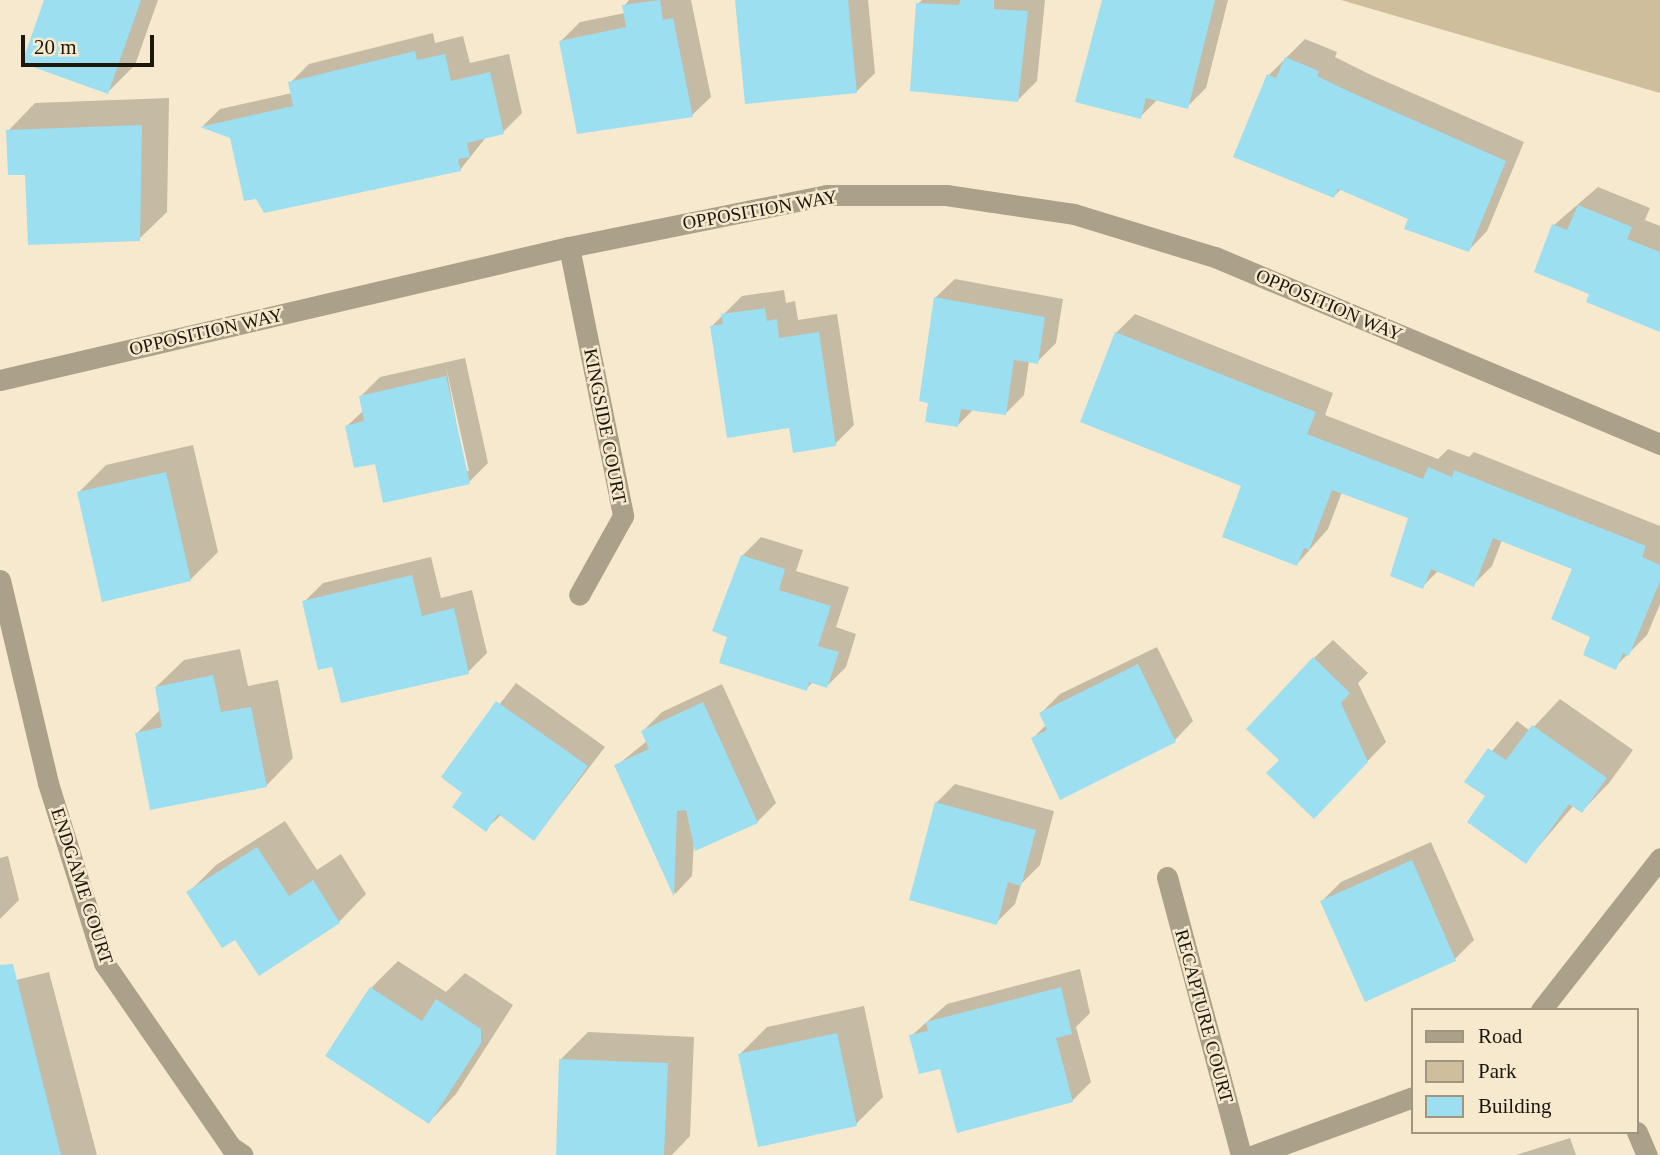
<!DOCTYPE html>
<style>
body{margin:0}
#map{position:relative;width:1660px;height:1155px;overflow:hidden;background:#f7e9cd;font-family:"Times New Roman",serif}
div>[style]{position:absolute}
.green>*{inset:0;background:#cfbe9c}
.shadow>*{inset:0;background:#0003}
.building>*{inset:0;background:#9cdff1}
.street>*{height:21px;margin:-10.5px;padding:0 10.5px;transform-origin:10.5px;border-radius:10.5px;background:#aba18b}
span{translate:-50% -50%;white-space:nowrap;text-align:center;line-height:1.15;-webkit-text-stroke:5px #f7e9cd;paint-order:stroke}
.street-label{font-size:19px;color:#1c170d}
.legend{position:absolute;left:1411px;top:1008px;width:228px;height:126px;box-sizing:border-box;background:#f7e9cd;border:2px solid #9f9580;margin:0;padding:9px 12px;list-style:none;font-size:21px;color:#1c170d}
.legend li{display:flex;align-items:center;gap:14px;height:35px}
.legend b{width:35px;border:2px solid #9f9580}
.scale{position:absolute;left:21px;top:35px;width:133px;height:32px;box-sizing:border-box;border:4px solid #1c170d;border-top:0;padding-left:9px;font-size:21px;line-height:24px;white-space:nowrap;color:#1c170d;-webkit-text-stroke:5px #f7e9cd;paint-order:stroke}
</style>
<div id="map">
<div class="green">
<div style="clip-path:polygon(1341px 0,1660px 0,1660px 93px)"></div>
</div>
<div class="shadow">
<div style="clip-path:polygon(46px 0,158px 0,135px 65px,108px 92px)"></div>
<div style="clip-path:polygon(629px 0,691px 0,711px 97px,692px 115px,561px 41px,580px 22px,625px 13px,624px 6px)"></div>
<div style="clip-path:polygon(737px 0,868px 0,875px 73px,856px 92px)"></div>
<div style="clip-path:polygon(922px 0,1045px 0,1037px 81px,1018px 100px,918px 4px)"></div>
<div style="clip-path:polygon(1104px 0,1228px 0,1206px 88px,1187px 107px,1158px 99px,1140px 117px)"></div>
<div style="clip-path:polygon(433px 33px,435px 43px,463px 36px,470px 63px,509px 54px,522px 113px,503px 132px,487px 136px,460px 170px,232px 137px,203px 126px,220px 109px,292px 93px,290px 83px,309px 64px)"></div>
<div style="clip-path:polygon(1305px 39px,1337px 52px,1335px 57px,1369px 74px,1524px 142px,1487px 231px,1469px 250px,1406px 229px,1411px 218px,1341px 189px,1334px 196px,1236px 156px,1269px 75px)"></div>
<div style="clip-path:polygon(169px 98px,167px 212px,139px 239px,27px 173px,8px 131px,35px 103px)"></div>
<div style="clip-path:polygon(1598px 187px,1650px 208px,1645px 220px,1660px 226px,1660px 327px,1591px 294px,1554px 225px)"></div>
<div style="clip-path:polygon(955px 279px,1063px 299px,1056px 343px,1037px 362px,1029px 361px,1024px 395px,1005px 414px,974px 409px,958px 425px,936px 297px)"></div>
<div style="clip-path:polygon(784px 290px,786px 303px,795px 301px,798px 320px,837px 314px,854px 425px,835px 444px,791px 426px,711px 327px,742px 296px)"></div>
<div style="clip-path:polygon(1135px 314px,1333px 393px,1325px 415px,1438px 459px,1448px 449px,1469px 457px,1474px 452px,1660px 526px,1660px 604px,1647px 635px,1615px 667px,1592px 636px,1574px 568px,1502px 540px,1492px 566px,1473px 585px,1438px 571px,1422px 587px,1410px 517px,1342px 492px,1328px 529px,1297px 564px,1244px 485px,1116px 333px)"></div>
<div style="clip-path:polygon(evenodd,465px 358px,488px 463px,469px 482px,376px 461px,347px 426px,364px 410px,361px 396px,380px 377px,465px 358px,446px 367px,469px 471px,465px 471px,446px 367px)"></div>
<div style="clip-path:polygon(193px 445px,218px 552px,190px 580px,79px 492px,106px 465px)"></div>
<div style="clip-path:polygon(761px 537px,803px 550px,796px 571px,849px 587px,836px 627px,856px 634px,846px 667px,827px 686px,813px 682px,806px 689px,742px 556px)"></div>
<div style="clip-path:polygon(431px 557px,441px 598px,472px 590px,487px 653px,468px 672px,333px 665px,304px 602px,323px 583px)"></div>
<div style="clip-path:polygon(1333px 640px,1368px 673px,1358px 683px,1386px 742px,1332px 798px,1281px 760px,1314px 658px)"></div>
<div style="clip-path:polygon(1157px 647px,1193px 721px,1175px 740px,1033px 738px,1046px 725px,1041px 713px,1060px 694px)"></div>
<div style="clip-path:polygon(240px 649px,248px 686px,278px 680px,293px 758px,266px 786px,137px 733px,161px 709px,156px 687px,184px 660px)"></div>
<div style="clip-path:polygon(516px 683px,605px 747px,534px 839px,501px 815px,486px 829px,465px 793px,443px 777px)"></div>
<div style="clip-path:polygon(722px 684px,776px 803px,757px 822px,694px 842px,692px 876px,675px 894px,616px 766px,647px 741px,643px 731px,662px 712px)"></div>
<div style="clip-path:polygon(1560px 699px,1633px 750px,1609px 783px,1582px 811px,1574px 805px,1526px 861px,1487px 795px,1467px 781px,1517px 721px,1530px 731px)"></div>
<div style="clip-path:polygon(955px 784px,1054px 811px,1040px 865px,1021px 884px,1015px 904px,996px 923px,936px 803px)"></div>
<div style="clip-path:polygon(285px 821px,317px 870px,341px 854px,366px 894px,339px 922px,235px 937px,188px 893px,216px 865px)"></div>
<div style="clip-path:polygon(1431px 842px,1474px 940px,1455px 959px,1366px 1000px,1322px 901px,1341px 882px)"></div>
<div style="clip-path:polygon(8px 856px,19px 900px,0 919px,0 858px)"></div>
<div style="clip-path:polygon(398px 961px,446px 992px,465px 973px,513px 1005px,456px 1094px,429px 1122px,371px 988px)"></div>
<div style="clip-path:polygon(1080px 969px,1090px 1013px,1076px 1027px,1091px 1082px,1072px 1101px,941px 1067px,911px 1036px,947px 1004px)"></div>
<div style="clip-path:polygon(49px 972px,97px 1155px,0 1155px,0 984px)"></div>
<div style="clip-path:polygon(864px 1006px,883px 1097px,856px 1124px,740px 1054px,767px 1027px)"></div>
<div style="clip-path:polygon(588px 1032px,694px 1037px,690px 1136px,672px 1155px,557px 1155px,561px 1059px)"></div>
<div style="clip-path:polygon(1570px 1138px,1576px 1155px,1516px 1155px)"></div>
</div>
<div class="building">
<div style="clip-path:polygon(44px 0,141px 0,108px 94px,22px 63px)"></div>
<div style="clip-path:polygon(660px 0,663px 20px,673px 18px,693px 117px,577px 134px,559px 41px,626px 27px,622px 5px)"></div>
<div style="clip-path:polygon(735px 0,848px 0,857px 93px,745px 104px)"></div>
<div style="clip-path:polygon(960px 0,994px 0,994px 9px,1028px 11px,1018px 102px,910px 91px,916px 3px,959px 5px)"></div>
<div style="clip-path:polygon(1102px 0,1215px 0,1188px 109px,1146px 98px,1141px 119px,1075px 102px)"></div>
<div style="clip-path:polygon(415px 51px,417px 60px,445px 54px,451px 81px,490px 72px,504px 134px,467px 143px,470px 157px,458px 159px,461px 171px,264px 213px,256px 199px,244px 201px,230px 138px,200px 127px,293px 106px,288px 82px)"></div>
<div style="clip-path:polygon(1285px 57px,1319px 71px,1317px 76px,1350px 92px,1506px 161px,1469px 252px,1404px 229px,1408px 219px,1338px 189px,1334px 198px,1233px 157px,1267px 74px,1276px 78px)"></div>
<div style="clip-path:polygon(142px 125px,140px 241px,28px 245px,25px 175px,8px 175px,6px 130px)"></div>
<div style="clip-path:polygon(1578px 205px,1632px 227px,1627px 239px,1660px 252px,1660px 332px,1586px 302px,1589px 294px,1534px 272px,1552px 224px,1567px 230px)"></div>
<div style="clip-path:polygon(934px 297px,1045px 317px,1038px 364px,1014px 360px,1006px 415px,961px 409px,958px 427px,925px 422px,928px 403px,919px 401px)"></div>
<div style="clip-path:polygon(765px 308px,767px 321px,777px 319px,779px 338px,819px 332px,836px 446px,793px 453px,789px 428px,727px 438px,710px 326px,723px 324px,721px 314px)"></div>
<div style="clip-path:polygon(1115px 332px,1316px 412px,1307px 434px,1423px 479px,1428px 467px,1452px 477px,1454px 470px,1646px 546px,1642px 557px,1660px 565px,1660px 581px,1629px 656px,1623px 653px,1616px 670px,1583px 655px,1590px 637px,1551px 619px,1572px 569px,1493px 538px,1474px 587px,1431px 569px,1423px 589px,1390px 576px,1408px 518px,1332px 490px,1309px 550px,1304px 548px,1297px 566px,1222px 537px,1241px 486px,1080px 422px)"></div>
<div style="clip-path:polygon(446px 376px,470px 484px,383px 503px,375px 464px,354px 468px,345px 426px,364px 421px,359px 396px)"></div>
<div style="clip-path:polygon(166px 472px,191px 581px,102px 602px,77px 492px)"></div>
<div style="clip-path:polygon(741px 555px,785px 569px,779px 590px,831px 606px,818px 646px,839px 652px,827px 688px,809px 682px,807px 691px,719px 663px,727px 637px,712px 631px)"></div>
<div style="clip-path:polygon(412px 575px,422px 616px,454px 608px,469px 674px,341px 703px,332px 667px,318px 670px,302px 601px)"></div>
<div style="clip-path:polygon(1313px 657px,1350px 693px,1341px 703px,1368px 762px,1314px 819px,1266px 773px,1279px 760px,1246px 729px)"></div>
<div style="clip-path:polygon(1138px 664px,1176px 742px,1060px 800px,1031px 738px,1047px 730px,1039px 713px)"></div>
<div style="clip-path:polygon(213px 675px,221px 712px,251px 707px,267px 787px,150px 810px,135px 733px,162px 727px,155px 687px)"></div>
<div style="clip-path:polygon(496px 701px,588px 766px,534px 841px,498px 814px,486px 832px,452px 807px,462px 793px,441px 777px)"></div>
<div style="clip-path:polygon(703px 702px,758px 823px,695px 851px,686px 810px,677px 811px,674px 897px,614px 765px,649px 749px,641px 731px)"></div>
<div style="clip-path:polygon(1532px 725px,1607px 778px,1582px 813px,1569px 804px,1526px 864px,1467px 822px,1485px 796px,1464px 782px,1488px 748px,1506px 760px)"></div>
<div style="clip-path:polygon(935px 802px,1036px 830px,1021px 886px,1008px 882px,997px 925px,909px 900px)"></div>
<div style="clip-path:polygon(257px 847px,289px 896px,313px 880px,340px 923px,259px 976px,235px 940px,222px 948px,186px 892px)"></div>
<div style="clip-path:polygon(1412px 860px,1456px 961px,1365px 1002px,1320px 901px)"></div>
<div style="clip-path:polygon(13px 964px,61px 1155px,0 1155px,0 965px)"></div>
<div style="clip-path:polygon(370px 987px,422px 1021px,436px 999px,481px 1029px,481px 1043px,429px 1124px,325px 1056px)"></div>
<div style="clip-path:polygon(1061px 987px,1072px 1034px,1056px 1038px,1073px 1102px,957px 1133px,940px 1069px,919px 1074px,909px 1035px,928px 1031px,926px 1022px)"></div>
<div style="clip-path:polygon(837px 1033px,857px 1126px,758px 1147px,738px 1054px)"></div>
<div style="clip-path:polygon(559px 1059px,668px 1063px,664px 1155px,556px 1155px)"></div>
</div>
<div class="street">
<div style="left:569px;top:247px;width:274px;rotate:78.6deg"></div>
<div style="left:623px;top:516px;width:90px;rotate:119.1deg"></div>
<div style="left:0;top:380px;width:584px;rotate:-13.16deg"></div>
<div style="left:569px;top:247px;width:263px;rotate:-11.4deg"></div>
<div style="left:827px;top:195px;width:119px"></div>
<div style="left:946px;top:195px;width:129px;rotate:8.4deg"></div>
<div style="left:1074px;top:214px;width:147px;rotate:17deg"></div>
<div style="left:1215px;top:257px;width:483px;rotate:22.8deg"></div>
<div style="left:0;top:580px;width:209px;rotate:76.7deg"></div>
<div style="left:48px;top:783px;width:189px;rotate:72.7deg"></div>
<div style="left:104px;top:963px;width:224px;rotate:55.4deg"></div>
<div style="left:231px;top:1147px;width:14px;rotate:34deg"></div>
<div style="left:1167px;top:877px;width:288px;rotate:75.1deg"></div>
<div style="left:1541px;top:1010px;width:193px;rotate:-51.9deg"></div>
<div style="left:1637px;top:1132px;width:25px;rotate:67deg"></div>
<div style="left:1254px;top:1155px;width:169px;rotate:-20deg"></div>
</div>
<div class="street-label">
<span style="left:760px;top:210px;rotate:-10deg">OPPOSITION WAY</span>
<span style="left:1329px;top:305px;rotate:23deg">OPPOSITION WAY</span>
<span style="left:206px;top:332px;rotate:-13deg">OPPOSITION WAY</span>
<span style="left:605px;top:426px;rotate:79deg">KINGSIDE COURT</span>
<span style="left:82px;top:886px;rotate:72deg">ENDGAME COURT</span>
<span style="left:1204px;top:1016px;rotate:75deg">RECAPTURE COURT</span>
</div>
<ul class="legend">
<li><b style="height:9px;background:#aba18b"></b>Road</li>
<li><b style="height:19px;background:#cfbe9c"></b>Park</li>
<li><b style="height:19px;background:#9cdff1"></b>Building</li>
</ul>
<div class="scale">20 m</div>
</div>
